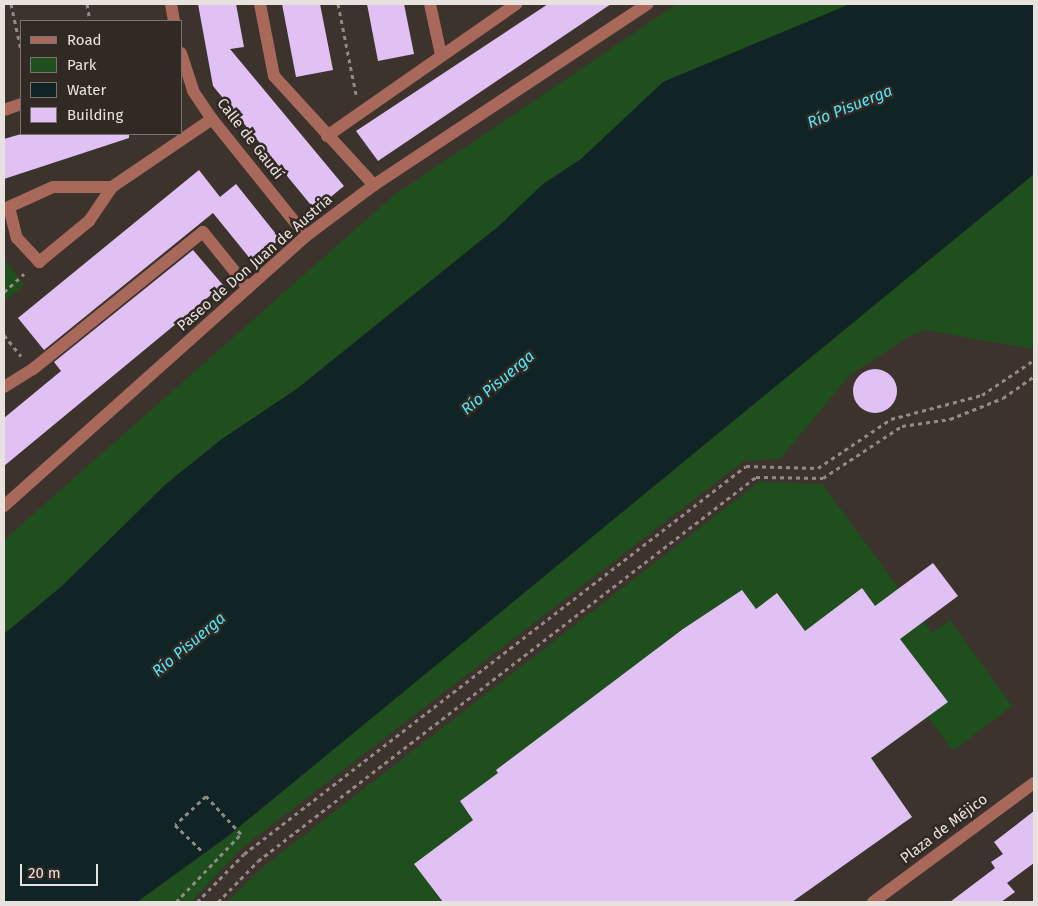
<!DOCTYPE html>
<meta charset="utf-8">
<style>
body{margin:0}
#map{position:relative;width:1038px;height:906px;overflow:hidden;background:#3c332d;font-family:"Fira Sans",sans-serif}
div>[style]{position:absolute}
.green>*{inset:0;background:#1f4f1d}
.water>*{inset:0;background:#102426}
.building>*{inset:0;background:#e1c1f4}
.round{border-radius:50%}
.path>*{height:3px;margin-top:-1.5px;transform-origin:0;background:repeating-linear-gradient(90deg,#918a85 0 4px,transparent 0 8px)}
.minor>*{height:12px;margin:-6px;padding:0 6px;transform-origin:6px;border-radius:6px;background:#a8695b}
span{translate:-50% -50%;white-space:nowrap;text-align:center;line-height:1.15;-webkit-text-stroke:5px #312923;paint-order:stroke}
.street-label{font-size:15px;color:#e8e2de}
.water-label{font-size:16px;color:#51e7f8;font-style:italic}
.frame{position:absolute;inset:0;border:5px solid #e8e2de;pointer-events:none}
.legend{position:absolute;left:20px;top:20px;width:162px;height:115px;box-sizing:border-box;background:#312923;border:1px solid #7a736e;margin:0;padding:6px 9px;list-style:none;font-size:15px;color:#e8e2de}
.legend li{display:flex;align-items:center;gap:10px;height:25px}
.legend b{width:25px;border:1px solid #7a736e}
.scale{position:absolute;left:20px;top:864px;width:78px;height:22px;box-sizing:border-box;border:2px solid #e8e2de;border-top:0;padding-left:6px;font-size:15px;line-height:18px;white-space:nowrap;color:#e8e2de;-webkit-text-stroke:4px #312923;paint-order:stroke}
</style>
<div id="map">
<div class="green">
<div style="clip-path:polygon(677px 4px,850px 4px,663px 82px,581px 159px,543px 184px,500px 225px,298px 388px,222px 439px,166px 484px,62px 586px,4px 634px,4px 540px,393px 196px)"></div>
<div style="clip-path:polygon(1034px 174px,1034px 349px,925px 330px,908px 337px,850px 375px,780px 459px,744px 461px,242px 848px,191px 902px,137px 902px,228px 836px)"></div>
<div style="clip-path:polygon(4px 259px,24px 285px,4px 302px)"></div>
<div style="clip-path:polygon(759px 482px,822px 484px,932px 633px,950px 620px,1012px 706px,953px 751px,928px 717px,872px 758px,912px 817px,792px 902px,227px 902px,263px 867px)"></div>
</div>
<div class="water">
<div style="clip-path:polygon(850px 4px,1034px 4px,1034px 174px,228px 836px,137px 902px,4px 902px,4px 634px,62px 586px,166px 484px,222px 439px,298px 388px,500px 225px,543px 184px,581px 159px,663px 82px)"></div>
</div>
<div class="building">
<div style="clip-path:polygon(198px 4px,236px 4px,244px 47px,230px 49px,344px 186px,315px 210px,213px 86px)"></div>
<div style="clip-path:polygon(282px 4px,320px 4px,333px 70px,296px 77px)"></div>
<div style="clip-path:polygon(367px 4px,404px 4px,414px 54px,378px 61px)"></div>
<div style="clip-path:polygon(548px 4px,611px 4px,378px 161px,356px 131px)"></div>
<div style="clip-path:polygon(21px 134px,129px 134px,129px 138px,4px 179px,4px 139px)"></div>
<div style="clip-path:polygon(199px 170px,220px 197px,236px 184px,280px 239px,252px 261px,213px 213px,44px 350px,18px 318px)"></div>
<div style="clip-path:polygon(193px 250px,223px 285px,4px 466px,4px 418px,61px 371px,54px 362px)"></div>
<div class="round" style="left:853px;top:369px;width:44px;height:44px"></div>
<div style="clip-path:polygon(933px 563px,958px 596px,900px 639px,948px 702px,871px 758px,912px 817px,792px 902px,443px 902px,414px 864px,473px 820px,460px 801px,498px 773px,496px 770px,683px 629px,742px 590px,756px 609px,777px 593px,805px 631px,862px 588px,875px 606px)"></div>
<div style="clip-path:polygon(1034px 811px,1034px 863px,1007px 883px,1015px 892px,1001px 902px,950px 902px,995px 868px,991px 862px,1003px 854px,994px 842px)"></div>
</div>
<div class="path">
<div style="left:11px;top:4px;width:47px;rotate:77.7deg"></div>
<div style="left:87px;top:4px;width:17px;rotate:80deg"></div>
<div style="left:338px;top:4px;width:92px;rotate:78.7deg"></div>
<div style="left:4px;top:292px;width:27px;rotate:-42deg"></div>
<div style="left:4px;top:335px;width:27px;rotate:51deg"></div>
<div style="left:176px;top:902px;width:94px;rotate:-46.3deg"></div>
<div style="left:241px;top:834px;width:52px;rotate:-132.6deg"></div>
<div style="left:206px;top:796px;width:42px;rotate:136.9deg"></div>
<div style="left:175px;top:825px;width:40px;rotate:44deg"></div>
<div style="left:197px;top:902px;width:67px;rotate:-45.6deg"></div>
<div style="left:244px;top:854px;width:634px;rotate:-37.7deg"></div>
<div style="left:746px;top:466px;width:72px;rotate:1.6deg"></div>
<div style="left:818px;top:468px;width:88px;rotate:-33.9deg"></div>
<div style="left:891px;top:419px;width:94px;rotate:-14.8deg"></div>
<div style="left:982px;top:395px;width:63px;rotate:-33.9deg"></div>
<div style="left:218px;top:902px;width:57px;rotate:-45.7deg"></div>
<div style="left:258px;top:861px;width:629px;rotate:-37.64deg"></div>
<div style="left:756px;top:477px;width:67px;rotate:0.9deg"></div>
<div style="left:823px;top:478px;width:95px;rotate:-33.4deg"></div>
<div style="left:902px;top:426px;width:49px;rotate:-8.3deg"></div>
<div style="left:950px;top:419px;width:57px;rotate:-21.6deg"></div>
<div style="left:1003px;top:398px;width:38px;rotate:-35deg"></div>
</div>
<div class="minor">
<div style="left:171px;top:4px;width:17px;rotate:80deg"></div>
<div style="left:260px;top:4px;width:73px;rotate:79deg"></div>
<div style="left:274px;top:76px;width:148px;rotate:47.5deg"></div>
<div style="left:430px;top:4px;width:52px;rotate:77.8deg"></div>
<div style="left:181px;top:53px;width:40px;rotate:72deg"></div>
<div style="left:193px;top:91px;width:34px;rotate:56deg"></div>
<div style="left:212px;top:119px;width:150px;rotate:51.2deg"></div>
<div style="left:4px;top:110px;width:18px;rotate:-19deg"></div>
<div style="left:327px;top:136px;width:231px;rotate:-34.9deg"></div>
<div style="left:112px;top:187px;width:59px;rotate:180deg"></div>
<div style="left:53px;top:187px;width:48px;rotate:155.6deg"></div>
<div style="left:9px;top:207px;width:32px;rotate:76deg"></div>
<div style="left:17px;top:238px;width:33px;rotate:47deg"></div>
<div style="left:39px;top:262px;width:65px;rotate:-39.4deg"></div>
<div style="left:89px;top:221px;width:41px;rotate:-55.9deg"></div>
<div style="left:112px;top:187px;width:121px;rotate:-34.2deg"></div>
<div style="left:4px;top:387px;width:34px;rotate:-32deg"></div>
<div style="left:33px;top:369px;width:218px;rotate:-38.9deg"></div>
<div style="left:203px;top:232px;width:72px;rotate:51.2deg"></div>
<div style="left:4px;top:506px;width:405px;rotate:-41.8deg"></div>
<div style="left:306px;top:236px;width:85px;rotate:-36.9deg"></div>
<div style="left:374px;top:185px;width:328px;rotate:-33.5deg"></div>
<div style="left:873px;top:902px;width:200px;rotate:-36.5deg"></div>
</div>
<div class="street-label">
<span style="left:250px;top:139px;rotate:52deg">Calle de Gaudí</span>
<span style="left:255px;top:263px;rotate:-41deg">Paseo de Don Juan de Austria</span>
<span style="left:944px;top:829px;rotate:-37deg">Plaza de Méjico</span>
</div>
<div class="water-label">
<span style="left:850px;top:107px;rotate:-22deg">Río Pisuerga</span>
<span style="left:498px;top:383px;rotate:-40deg">Río Pisuerga</span>
<span style="left:189px;top:645px;rotate:-40deg">Río Pisuerga</span>
</div>
<div class="frame"></div>
<ul class="legend">
<li><b style="height:6px;background:#a8695b"></b>Road</li>
<li><b style="height:14px;background:#1f4f1d"></b>Park</li>
<li><b style="height:14px;background:#102426"></b>Water</li>
<li><b style="height:14px;background:#e1c1f4"></b>Building</li>
</ul>
<div class="scale">20 m</div>
</div>
